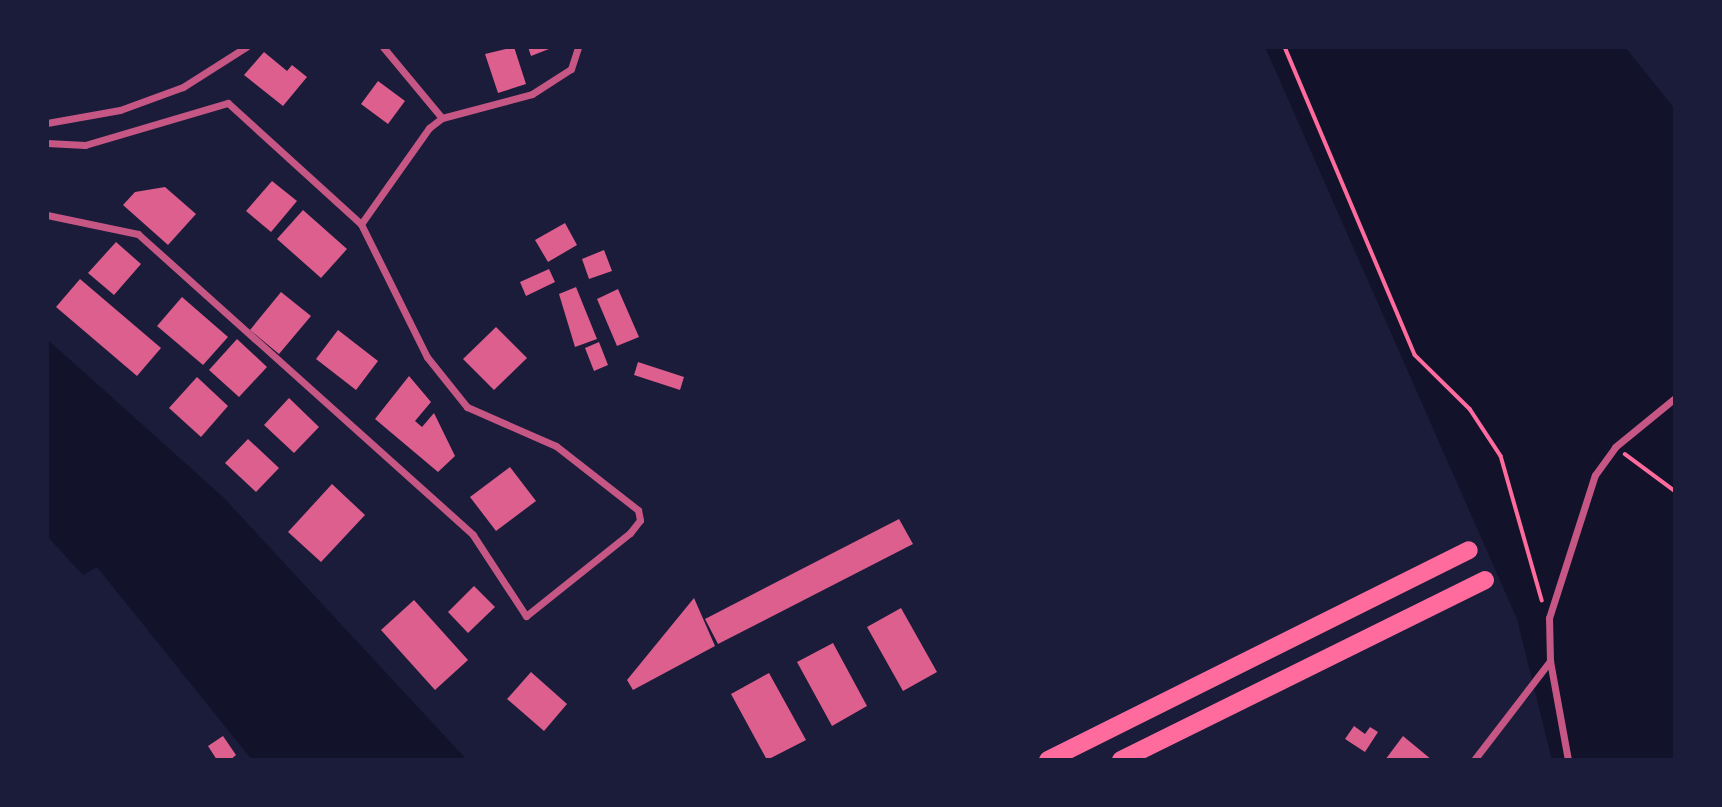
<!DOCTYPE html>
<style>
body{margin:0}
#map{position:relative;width:1722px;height:807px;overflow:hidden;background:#1b1b3a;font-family:"Asap Condensed",sans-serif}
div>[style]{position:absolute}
.water>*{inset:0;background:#12122b}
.building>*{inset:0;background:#dd5f8e}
.path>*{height:3.5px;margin:-1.75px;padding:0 1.75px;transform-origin:1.75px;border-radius:1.75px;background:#ff6b9d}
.minor>*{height:7px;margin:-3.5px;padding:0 3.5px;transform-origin:3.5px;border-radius:3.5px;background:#c65784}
.trunk>*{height:18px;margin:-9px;padding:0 9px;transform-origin:9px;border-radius:9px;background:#ff6b9d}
span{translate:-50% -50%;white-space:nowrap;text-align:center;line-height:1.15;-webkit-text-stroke:7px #1b1b3a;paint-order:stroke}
.frame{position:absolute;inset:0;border:49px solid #1b1b3a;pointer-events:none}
</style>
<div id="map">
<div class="water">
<div style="clip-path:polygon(1265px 47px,1625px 47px,1675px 109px,1675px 760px,1552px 760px,1517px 619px)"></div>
<div style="clip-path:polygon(47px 339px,223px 497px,467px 760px,252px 760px,97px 567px,83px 575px,47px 536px)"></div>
</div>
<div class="building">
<div style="clip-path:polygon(514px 47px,526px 84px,498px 93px,485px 54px)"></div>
<div style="clip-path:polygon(528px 47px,554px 47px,531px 56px)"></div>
<div style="clip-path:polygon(264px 52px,287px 71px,292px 65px,307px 77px,283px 106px,244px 75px)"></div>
<div style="clip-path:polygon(378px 81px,405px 101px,388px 124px,361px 104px)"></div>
<div style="clip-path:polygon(272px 181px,297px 201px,271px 232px,246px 211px)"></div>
<div style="clip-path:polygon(165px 187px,196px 214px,168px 245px,123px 205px,135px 192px)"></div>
<div style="clip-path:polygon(303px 210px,347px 249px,321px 278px,277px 239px)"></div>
<div style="clip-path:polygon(565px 223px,577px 245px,548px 262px,535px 240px)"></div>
<div style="clip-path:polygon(116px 242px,141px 264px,114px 295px,88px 273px)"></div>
<div style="clip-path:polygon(604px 250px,612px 271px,589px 279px,582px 259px)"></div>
<div style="clip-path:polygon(549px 269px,555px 282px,526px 296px,520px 282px)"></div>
<div style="clip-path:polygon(80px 279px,161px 348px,137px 376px,56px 307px)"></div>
<div style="clip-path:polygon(576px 287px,597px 339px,575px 347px,559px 294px)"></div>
<div style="clip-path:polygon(618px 289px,639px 337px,617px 346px,597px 299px)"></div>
<div style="clip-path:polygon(281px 292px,311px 316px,279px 354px,250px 330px)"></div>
<div style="clip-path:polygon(182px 297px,228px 337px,203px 365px,157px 326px)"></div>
<div style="clip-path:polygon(496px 327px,527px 358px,494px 390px,463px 359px)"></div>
<div style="clip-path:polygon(338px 330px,378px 361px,356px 390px,316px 359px)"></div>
<div style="clip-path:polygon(237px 339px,267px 367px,239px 397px,209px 370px)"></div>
<div style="clip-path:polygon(599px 342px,608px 365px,594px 371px,585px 348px)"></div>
<div style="clip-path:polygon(638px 362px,684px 377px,680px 390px,634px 375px)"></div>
<div style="clip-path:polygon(409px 376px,431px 402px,415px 421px,422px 427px,434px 413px,455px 456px,438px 472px,375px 419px)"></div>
<div style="clip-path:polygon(197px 377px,228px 406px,201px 437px,169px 408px)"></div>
<div style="clip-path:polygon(289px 398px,319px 427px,294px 453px,264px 425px)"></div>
<div style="clip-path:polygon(248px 439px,279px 468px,256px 492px,225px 463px)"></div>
<div style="clip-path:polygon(510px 467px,536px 501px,496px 531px,470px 497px)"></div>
<div style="clip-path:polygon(332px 484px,365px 515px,321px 562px,288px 532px)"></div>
<div style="clip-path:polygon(899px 519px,913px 544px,718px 644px,705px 619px)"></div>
<div style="clip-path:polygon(474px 586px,495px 607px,468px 633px,448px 612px)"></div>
<div style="clip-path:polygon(694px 598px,715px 646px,633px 690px,627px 680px)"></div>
<div style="clip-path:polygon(414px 600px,468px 660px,435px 690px,381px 630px)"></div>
<div style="clip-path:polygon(901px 608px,937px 672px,903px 691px,867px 627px)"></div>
<div style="clip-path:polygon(833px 643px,867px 706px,832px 726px,797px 662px)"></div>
<div style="clip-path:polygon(531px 672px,567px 704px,544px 731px,507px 699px)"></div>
<div style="clip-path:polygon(769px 673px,806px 740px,767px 760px,731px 694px)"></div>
<div style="clip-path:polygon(1354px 726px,1365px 734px,1370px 727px,1378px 732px,1365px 752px,1345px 739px)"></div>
<div style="clip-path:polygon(223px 736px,236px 755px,230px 760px,217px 760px,208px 746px)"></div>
<div style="clip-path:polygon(1403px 736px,1432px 760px,1385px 760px)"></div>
</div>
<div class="path">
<div style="left:1285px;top:47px;width:334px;rotate:67.1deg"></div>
<div style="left:1415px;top:355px;width:77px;rotate:44.5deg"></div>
<div style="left:1470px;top:409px;width:56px;rotate:56.6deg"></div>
<div style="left:1501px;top:456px;width:150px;rotate:74.1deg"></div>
<div style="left:1625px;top:454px;width:62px;rotate:36.5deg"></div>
</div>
<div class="minor">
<div style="left:383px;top:47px;width:92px;rotate:50.3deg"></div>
<div style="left:47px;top:123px;width:74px;rotate:-10.1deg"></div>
<div style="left:120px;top:110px;width:67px;rotate:-20.1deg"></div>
<div style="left:183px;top:87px;width:75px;rotate:-32.4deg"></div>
<div style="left:47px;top:143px;width:38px;rotate:3deg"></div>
<div style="left:85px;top:145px;width:149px;rotate:-16.4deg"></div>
<div style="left:228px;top:103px;width:180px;rotate:42.3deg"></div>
<div style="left:47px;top:215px;width:93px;rotate:11.8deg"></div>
<div style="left:138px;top:234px;width:450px;rotate:41.9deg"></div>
<div style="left:473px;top:535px;width:97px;rotate:56.8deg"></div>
<div style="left:526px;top:616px;width:133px;rotate:-38.6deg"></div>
<div style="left:630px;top:533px;width:16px;rotate:-52deg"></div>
<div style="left:640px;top:520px;width:10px;rotate:-101deg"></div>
<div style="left:638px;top:510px;width:104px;rotate:-142deg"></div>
<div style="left:556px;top:446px;width:97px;rotate:-156.3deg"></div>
<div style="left:467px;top:407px;width:64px;rotate:-128.7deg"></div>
<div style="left:427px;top:357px;width:148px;rotate:-116.4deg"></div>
<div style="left:361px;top:224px;width:118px;rotate:-54.7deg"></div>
<div style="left:429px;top:128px;width:16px;rotate:-38deg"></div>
<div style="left:442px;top:118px;width:93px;rotate:-14.9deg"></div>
<div style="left:532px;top:94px;width:46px;rotate:-32.7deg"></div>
<div style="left:571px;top:69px;width:23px;rotate:-72deg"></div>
<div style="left:1474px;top:760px;width:125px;rotate:-52.5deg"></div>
<div style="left:1568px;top:760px;width:101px;rotate:-100.3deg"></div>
<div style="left:1550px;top:661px;width:43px;rotate:-91.3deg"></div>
<div style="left:1549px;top:618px;width:150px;rotate:-72.2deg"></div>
<div style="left:1595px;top:475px;width:34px;rotate:-54deg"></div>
<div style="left:1615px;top:447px;width:77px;rotate:-39.2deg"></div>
</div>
<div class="trunk">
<div style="left:1048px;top:760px;width:470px;rotate:-26.5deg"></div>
<div style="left:1121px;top:760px;width:406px;rotate:-26.3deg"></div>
</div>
<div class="frame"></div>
</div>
